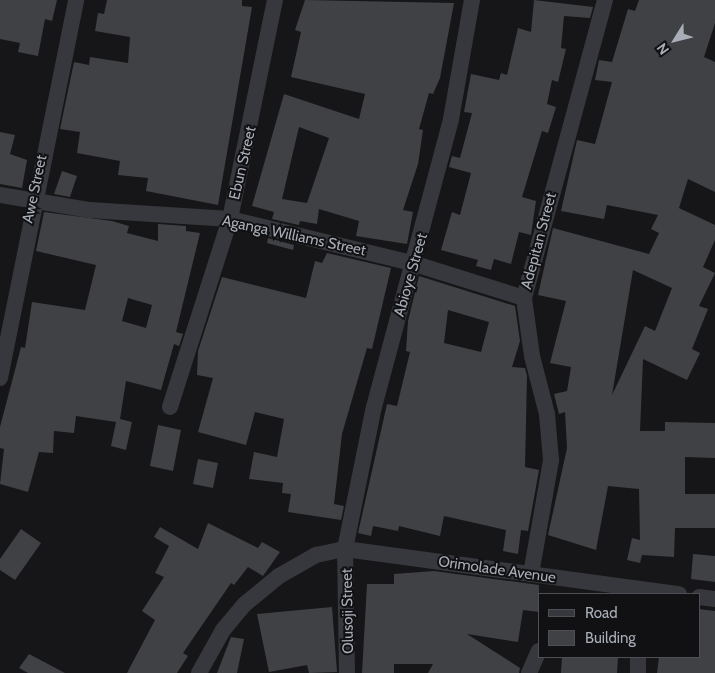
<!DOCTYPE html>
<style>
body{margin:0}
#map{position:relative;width:715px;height:673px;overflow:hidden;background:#161618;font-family:Cabin,sans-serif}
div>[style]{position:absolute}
.building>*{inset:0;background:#404145}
.minor>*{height:16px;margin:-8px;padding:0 8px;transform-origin:8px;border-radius:8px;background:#37383d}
span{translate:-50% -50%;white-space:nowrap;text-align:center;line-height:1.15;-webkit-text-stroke:4px #111113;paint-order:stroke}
.street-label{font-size:15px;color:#a8adb8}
.legend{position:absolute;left:538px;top:593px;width:162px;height:65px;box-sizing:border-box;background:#111113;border:1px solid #4d4f55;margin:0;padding:6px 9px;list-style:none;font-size:15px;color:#a8adb8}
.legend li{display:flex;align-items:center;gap:10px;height:25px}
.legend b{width:25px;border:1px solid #4d4f55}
.north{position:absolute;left:650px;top:15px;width:50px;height:50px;-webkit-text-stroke:4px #111113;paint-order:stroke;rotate:234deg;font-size:14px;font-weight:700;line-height:20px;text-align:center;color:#a8adb8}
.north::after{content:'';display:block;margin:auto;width:18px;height:22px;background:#a8adb8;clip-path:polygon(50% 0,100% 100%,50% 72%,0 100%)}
</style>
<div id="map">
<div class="building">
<div style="clip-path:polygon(0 0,57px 0,52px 21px,45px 19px,38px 56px,18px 52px,20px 43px,0 39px)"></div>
<div style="clip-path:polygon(107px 0,242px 0,242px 6px,252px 7px,218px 205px,146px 191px,148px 178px,118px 175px,120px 161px,77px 153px,80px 132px,60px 129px,74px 62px,89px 65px,90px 57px,128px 63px,130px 37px,95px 31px,98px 13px,104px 14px)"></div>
<div style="clip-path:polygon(evenodd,305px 0,454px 3px,440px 78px,433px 94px,429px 93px,419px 129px,423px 130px,418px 164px,403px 210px,413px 212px,407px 244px,356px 236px,359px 221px,319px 209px,317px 224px,300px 221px,299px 225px,272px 219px,274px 212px,252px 206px,284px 94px,359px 119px,365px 94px,291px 77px,301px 32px,295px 30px,305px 0,299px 127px,329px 138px,307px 203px,282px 199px,299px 127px)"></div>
<div style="clip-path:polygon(534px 0,593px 7px,590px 18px,564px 16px,561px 48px,566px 49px,558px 82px,552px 80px,547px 104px,556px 107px,548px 133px,542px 131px,522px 197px,536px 201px,531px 235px,519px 232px,511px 264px,494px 259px,491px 270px,476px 266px,478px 260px,441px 250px,452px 212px,460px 215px,471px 173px,449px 167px,452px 156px,460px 158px,472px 113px,464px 112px,471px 74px,499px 80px,501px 73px,507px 75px,518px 28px,531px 32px)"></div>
<div style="clip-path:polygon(evenodd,639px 0,715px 0,715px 23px,704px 57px,715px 62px,715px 192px,688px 179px,679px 208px,715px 225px,715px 240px,703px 267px,715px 273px,699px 306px,708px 309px,692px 349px,700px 353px,687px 380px,643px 359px,640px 431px,665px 431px,665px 422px,715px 423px,715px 458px,685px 457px,685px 494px,715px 494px,715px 528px,675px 528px,674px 557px,642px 555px,640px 563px,627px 560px,632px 538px,640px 540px,639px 489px,608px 486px,596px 550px,548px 535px,567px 448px,565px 412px,559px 414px,554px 394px,567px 391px,571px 367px,550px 363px,566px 301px,538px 295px,553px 228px,649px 254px,659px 233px,651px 229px,658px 215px,607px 205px,604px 219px,561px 211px,577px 140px,595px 144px,612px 82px,595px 80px,599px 60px,612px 62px,628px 9px,635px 11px,639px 0,633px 270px,672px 288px,655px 331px,645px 326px,612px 395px,633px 270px)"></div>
<div style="clip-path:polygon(0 132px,15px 135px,10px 154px,27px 160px,22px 188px,0 184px)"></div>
<div style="clip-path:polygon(62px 171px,77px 176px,70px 197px,54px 194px)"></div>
<div style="clip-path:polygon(evenodd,44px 212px,112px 221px,129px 226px,127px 233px,158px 241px,158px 224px,186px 226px,186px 231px,200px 233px,176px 332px,183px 334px,179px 346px,174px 344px,161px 390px,126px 381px,120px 419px,132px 422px,126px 450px,111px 446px,116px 422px,76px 416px,74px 433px,54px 431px,53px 453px,39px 452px,28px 492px,0 484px,4px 449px,0 448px,0 427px,21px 347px,25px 348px,32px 302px,85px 310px,96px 265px,36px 251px,44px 212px,128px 298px,152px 305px,146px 328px,122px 321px,128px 298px)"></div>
<div style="clip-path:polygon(268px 238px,294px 245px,293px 250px,267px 243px)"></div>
<div style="clip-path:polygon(327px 253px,391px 268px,372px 349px,367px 348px,342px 434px,334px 504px,344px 506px,341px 520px,288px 512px,291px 494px,282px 493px,283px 483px,249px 479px,254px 452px,277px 457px,284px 419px,255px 412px,246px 445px,198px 432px,213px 378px,197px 375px,198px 351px,222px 277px,306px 298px,315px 261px,322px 263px)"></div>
<div style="clip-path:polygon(evenodd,419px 276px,515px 306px,520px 341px,512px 367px,525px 368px,527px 376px,525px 467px,539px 470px,528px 531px,521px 530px,518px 554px,503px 551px,506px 530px,444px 516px,440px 536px,399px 526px,398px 531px,373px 526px,371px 536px,358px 533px,387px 404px,397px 406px,410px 352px,406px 351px,408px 321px,419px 276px,448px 310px,489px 322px,481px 352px,444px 343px,448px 310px)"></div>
<div style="clip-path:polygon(158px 425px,181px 430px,173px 471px,150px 466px)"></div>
<div style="clip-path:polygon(198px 459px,218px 463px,213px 488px,193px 484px)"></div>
<div style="clip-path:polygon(208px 523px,258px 548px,262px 542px,280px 552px,263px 576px,248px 567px,234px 585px,231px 583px,183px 653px,188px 656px,177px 673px,127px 673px,155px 620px,142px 611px,164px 577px,155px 573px,169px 546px,154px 537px,160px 527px,198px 549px)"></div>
<div style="clip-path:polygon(21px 529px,41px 543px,15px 580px,0 570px,0 559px)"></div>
<div style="clip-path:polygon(693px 554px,715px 556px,715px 582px,691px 579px)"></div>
<div style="clip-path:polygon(434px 571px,539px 585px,539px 612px,523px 610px,518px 642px,467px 634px,520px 668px,519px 673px,428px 673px,433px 664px,394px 664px,394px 673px,362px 673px,367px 584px,394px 584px,394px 574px)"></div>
<div style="clip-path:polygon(332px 607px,337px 672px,309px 673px,307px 665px,269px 672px,257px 614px)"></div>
<div style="clip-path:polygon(699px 609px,715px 611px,715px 673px,657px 673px,659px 657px,699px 657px)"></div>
<div style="clip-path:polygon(231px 637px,244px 639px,237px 673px,217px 673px)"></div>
<div style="clip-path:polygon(29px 654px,65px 673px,28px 673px,19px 668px)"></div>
<div style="clip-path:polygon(562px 657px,618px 657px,617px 673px,561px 673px)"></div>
</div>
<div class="minor">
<div style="left:0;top:195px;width:91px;rotate:9.5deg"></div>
<div style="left:90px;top:210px;width:140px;rotate:3.7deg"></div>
<div style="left:230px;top:219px;width:187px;rotate:13.6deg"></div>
<div style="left:412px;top:263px;width:117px;rotate:17.4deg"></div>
<div style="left:0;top:378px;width:386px;rotate:-78.6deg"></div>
<div style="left:170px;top:407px;width:197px;rotate:-72.3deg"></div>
<div style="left:230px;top:219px;width:224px;rotate:-78.4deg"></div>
<div style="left:531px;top:574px;width:116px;rotate:-80deg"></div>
<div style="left:551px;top:460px;width:46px;rotate:-95deg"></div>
<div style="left:547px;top:414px;width:60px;rotate:-104.5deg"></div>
<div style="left:532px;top:356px;width:59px;rotate:-97.9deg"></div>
<div style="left:524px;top:298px;width:309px;rotate:-74.8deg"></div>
<div style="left:699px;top:597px;width:16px;rotate:7deg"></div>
<div style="left:638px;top:657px;width:16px;rotate:90deg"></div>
<div style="left:199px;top:673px;width:49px;rotate:-60.8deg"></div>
<div style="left:223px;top:630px;width:34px;rotate:-50deg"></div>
<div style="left:245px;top:604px;width:44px;rotate:-39.5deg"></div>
<div style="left:279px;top:576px;width:43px;rotate:-29.6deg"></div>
<div style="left:316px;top:555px;width:30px;rotate:-12deg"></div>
<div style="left:345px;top:549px;width:337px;rotate:7.7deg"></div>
<div style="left:347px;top:673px;width:124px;rotate:-90.9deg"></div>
<div style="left:345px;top:549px;width:145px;rotate:-78.5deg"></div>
<div style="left:374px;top:407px;width:298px;rotate:-75deg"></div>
<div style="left:451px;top:119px;width:121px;rotate:-80deg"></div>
<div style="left:529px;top:673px;width:24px;rotate:-66deg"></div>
</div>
<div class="street-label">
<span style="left:243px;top:163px;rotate:-77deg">Ebun Street</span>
<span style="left:35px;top:189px;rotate:-78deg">Awe Street</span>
<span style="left:294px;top:236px;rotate:12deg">Aganga Williams Street</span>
<span style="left:539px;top:241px;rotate:-75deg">Adepitan Street</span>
<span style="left:411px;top:275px;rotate:-74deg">Abioye Street</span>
<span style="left:497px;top:570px;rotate:8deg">Orimolade Avenue</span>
<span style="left:348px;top:611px;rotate:-91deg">Olusoji Street</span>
</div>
<ul class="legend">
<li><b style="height:6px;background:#37383d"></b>Road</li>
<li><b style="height:14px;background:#404145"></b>Building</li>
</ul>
<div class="north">N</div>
</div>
